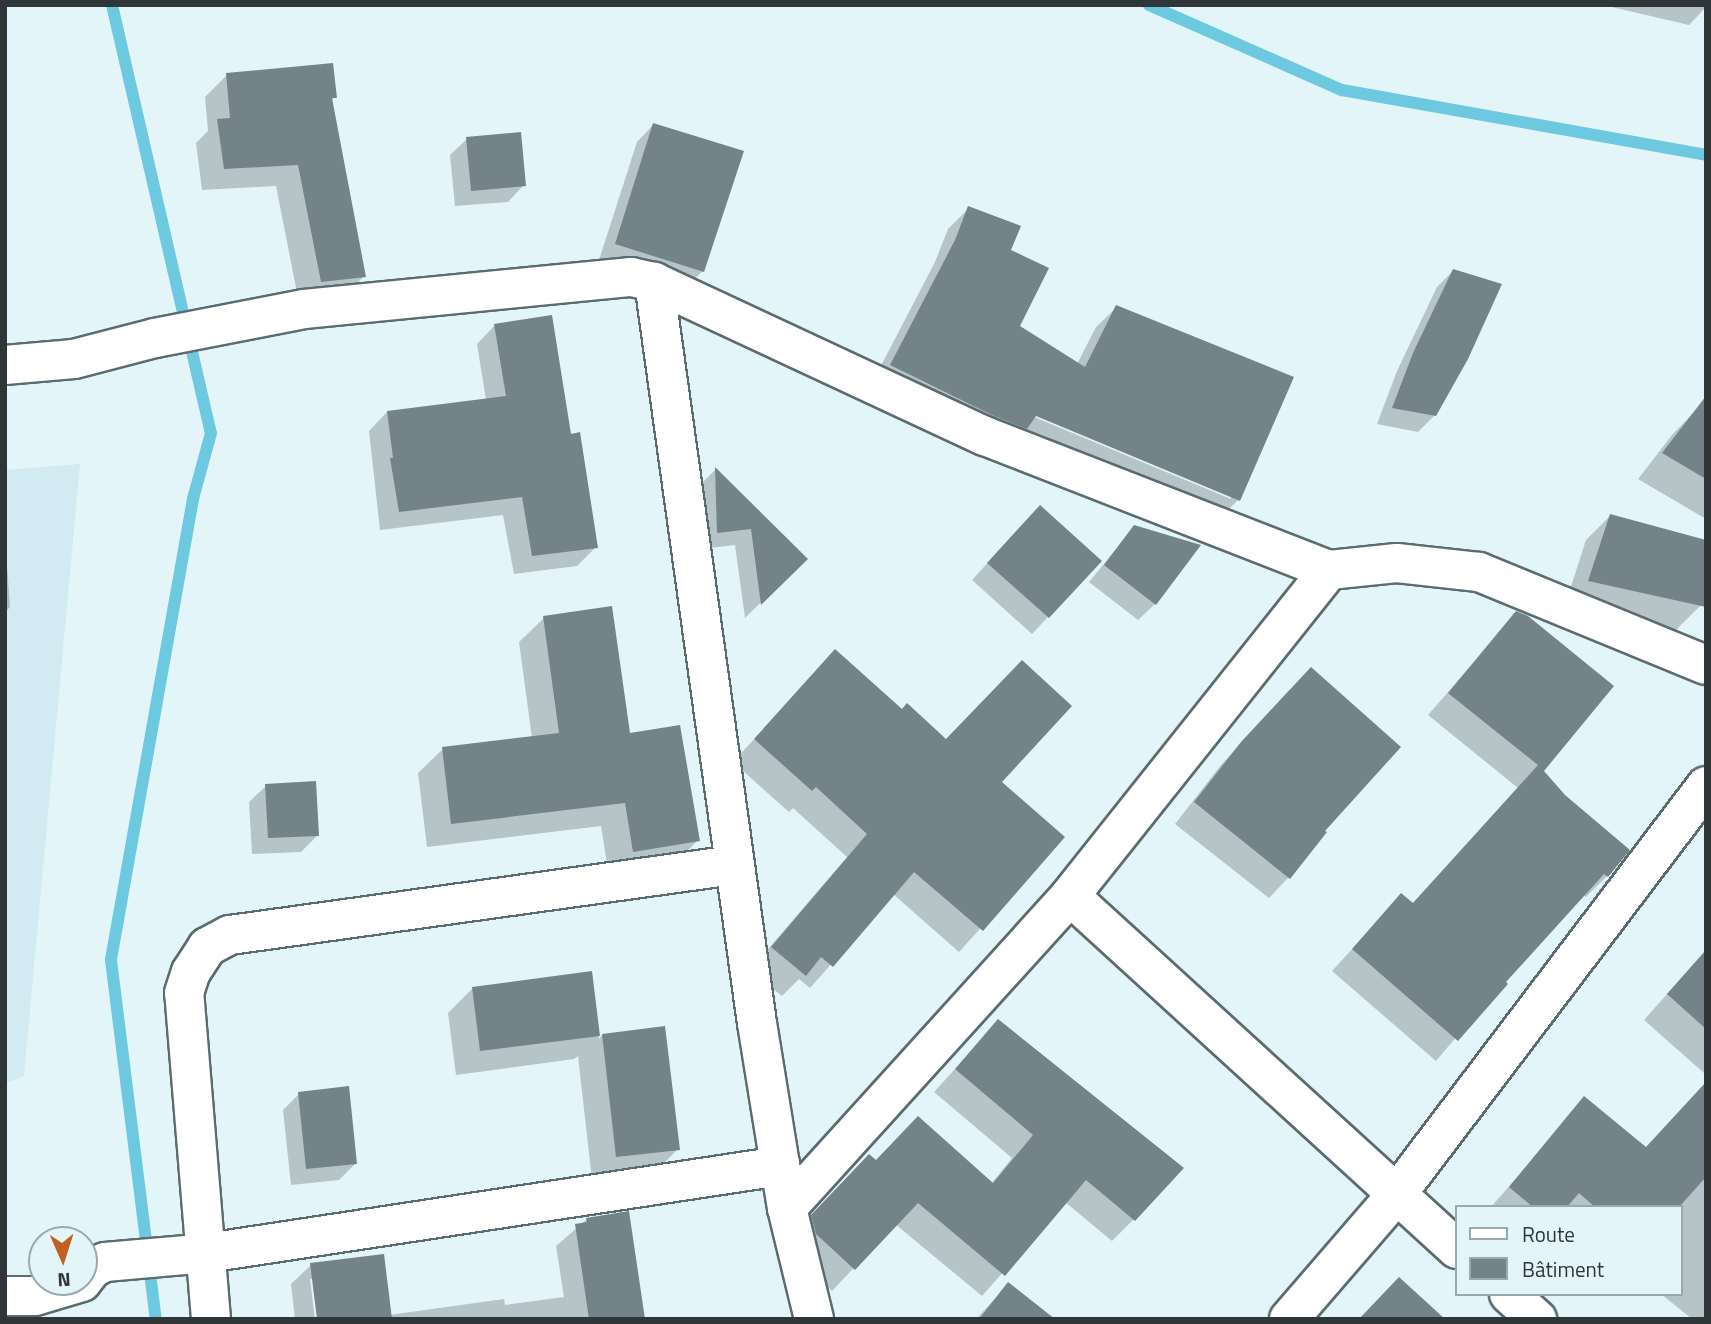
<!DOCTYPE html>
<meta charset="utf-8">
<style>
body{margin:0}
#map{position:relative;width:1711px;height:1324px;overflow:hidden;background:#e4f5f9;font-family:"Titillium Web",sans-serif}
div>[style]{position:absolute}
.built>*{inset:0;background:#d2ebf2}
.shadow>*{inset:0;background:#0003}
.stream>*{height:12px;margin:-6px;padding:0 6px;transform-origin:6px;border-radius:6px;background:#6dc9e0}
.building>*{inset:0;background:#748388}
.roads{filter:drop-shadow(2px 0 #5c6b6f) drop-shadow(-2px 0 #5c6b6f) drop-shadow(0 2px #5c6b6f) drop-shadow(0 -2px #5c6b6f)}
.minor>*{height:38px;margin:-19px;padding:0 19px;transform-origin:19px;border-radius:19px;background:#fff}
span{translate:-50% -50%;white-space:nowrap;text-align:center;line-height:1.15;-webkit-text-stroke:7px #e4f5f9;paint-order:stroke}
.frame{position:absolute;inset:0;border:7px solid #2f3638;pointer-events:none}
.legend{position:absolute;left:1455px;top:1205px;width:228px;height:91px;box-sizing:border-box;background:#e4f5f9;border:2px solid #9ca9ac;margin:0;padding:9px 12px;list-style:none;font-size:21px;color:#2f3638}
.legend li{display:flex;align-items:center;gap:14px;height:35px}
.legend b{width:35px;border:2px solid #9ca9ac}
.north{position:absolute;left:28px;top:1226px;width:70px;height:70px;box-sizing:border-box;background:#e4f5f9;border:2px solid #9ca9ac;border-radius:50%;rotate:177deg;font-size:19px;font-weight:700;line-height:28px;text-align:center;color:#2f3638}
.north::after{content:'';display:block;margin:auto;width:24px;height:32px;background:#c26023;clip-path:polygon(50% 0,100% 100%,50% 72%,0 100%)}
</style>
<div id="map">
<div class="built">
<div style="clip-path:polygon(80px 464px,24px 1076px,5px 1083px,5px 470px)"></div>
</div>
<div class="shadow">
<div style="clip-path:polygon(1603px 5px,1706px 5px,1706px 7px,1689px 25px)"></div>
<div style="clip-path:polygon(227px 75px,335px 97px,331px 101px,364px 276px,342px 299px,299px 303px,276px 186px,202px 190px,196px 143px,208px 131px,205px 97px)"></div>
<div style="clip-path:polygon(653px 125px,703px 271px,686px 287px,599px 260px,637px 142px)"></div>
<div style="clip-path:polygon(467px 139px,524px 185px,508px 202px,455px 206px,450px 155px)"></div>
<div style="clip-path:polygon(evenodd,969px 208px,1009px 250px,1017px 327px,1077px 364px,1096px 327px,1117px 307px,1238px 500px,1218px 520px,871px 385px,935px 262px,948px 229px,969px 208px,1028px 411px,1231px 496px,1231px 499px,1027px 414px,1028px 411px)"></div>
<div style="clip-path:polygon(1453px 271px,1435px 415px,1418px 432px,1377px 424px,1397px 371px,1437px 287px)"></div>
<div style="clip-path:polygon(495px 325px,570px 436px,596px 547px,577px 566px,514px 574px,503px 515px,380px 530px,369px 431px,387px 412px,486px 400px,477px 344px)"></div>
<div style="clip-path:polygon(1697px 409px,1706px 414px,1706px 519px,1638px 479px,1672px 435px)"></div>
<div style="clip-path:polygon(715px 470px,805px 559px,745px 618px,735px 545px,701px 549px,699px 486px)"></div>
<div style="clip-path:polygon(1610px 516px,1701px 605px,1676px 630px,1565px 605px,1586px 540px)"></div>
<div style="clip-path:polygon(1024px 523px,1100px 561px,1032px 634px,972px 580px)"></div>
<div style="clip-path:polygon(1134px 527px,1155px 604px,1138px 620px,1089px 582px)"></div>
<div style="clip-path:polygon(5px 538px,10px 607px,5px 612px)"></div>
<div style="clip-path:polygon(1517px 613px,1542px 771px,1563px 796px,1627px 851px,1607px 876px,1586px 897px,1583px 895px,1503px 982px,1436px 1061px,1332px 971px,1402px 895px,1412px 904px,1518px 788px,1428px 715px)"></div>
<div style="clip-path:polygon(544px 618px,628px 735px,698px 840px,674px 865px,609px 876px,601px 826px,427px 847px,418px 773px,443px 749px,532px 738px,519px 642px)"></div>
<div style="clip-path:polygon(835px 652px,902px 711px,999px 782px,1063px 837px,959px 952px,893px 894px,810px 988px,799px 979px,782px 996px,750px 970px,847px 857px,793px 808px,789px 812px,733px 762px)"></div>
<div style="clip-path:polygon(1290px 689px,1322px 831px,1289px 877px,1269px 898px,1175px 824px,1221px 765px)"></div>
<div style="clip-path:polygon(266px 786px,318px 835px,301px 852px,252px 854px,249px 802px)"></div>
<div style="clip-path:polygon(1706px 950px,1706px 1071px,1704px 1073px,1644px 1020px)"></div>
<div style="clip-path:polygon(590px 973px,599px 1039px,602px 1035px,678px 1149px,654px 1173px,592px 1180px,578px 1056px,574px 1059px,456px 1075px,448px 1013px,473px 988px)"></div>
<div style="clip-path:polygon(998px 1022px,1134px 1219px,1112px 1241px,1065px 1202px,982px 1296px,895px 1224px,832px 1291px,794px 1256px,790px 1239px,847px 1178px,876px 1162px,991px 1184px,1012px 1158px,934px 1092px)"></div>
<div style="clip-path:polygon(1706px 1084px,1706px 1319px,1692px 1319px,1661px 1294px,1681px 1294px,1681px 1207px,1491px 1207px,1585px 1099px,1645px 1149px)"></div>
<div style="clip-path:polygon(299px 1094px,356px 1163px,339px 1180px,291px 1185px,283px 1110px)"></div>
<div style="clip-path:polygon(587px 1219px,643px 1319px,318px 1319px,314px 1279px,310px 1279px,315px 1319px,295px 1319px,291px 1284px,311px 1265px,389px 1315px,504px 1299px,505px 1305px,564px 1297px,556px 1246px)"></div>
<div style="clip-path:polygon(1009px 1284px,1052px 1319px,976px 1319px)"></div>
</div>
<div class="stream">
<div style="left:112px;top:5px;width:439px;rotate:77deg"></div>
<div style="left:211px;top:433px;width:68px;rotate:105.3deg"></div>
<div style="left:193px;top:499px;width:468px;rotate:100.1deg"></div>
<div style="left:111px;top:960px;width:362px;rotate:82.9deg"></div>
<div style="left:1149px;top:5px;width:211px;rotate:23.8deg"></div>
<div style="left:1342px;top:90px;width:370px;rotate:10.1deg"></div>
</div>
<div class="building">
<div style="clip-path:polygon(333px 63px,337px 98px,332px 98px,366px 277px,321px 282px,298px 165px,224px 169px,217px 119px,230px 118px,226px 73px)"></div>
<div style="clip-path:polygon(653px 123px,744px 151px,704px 272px,615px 244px)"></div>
<div style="clip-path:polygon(521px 132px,526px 186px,471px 191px,466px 137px)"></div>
<div style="clip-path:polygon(968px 206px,1021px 226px,1011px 250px,1049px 268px,1020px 326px,1085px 367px,1116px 305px,1294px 377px,1240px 501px,1036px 416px,1027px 429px,994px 416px,890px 365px,955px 240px)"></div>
<div style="clip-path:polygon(1453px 269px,1502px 284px,1468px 359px,1436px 416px,1392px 408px,1413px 353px)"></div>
<div style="clip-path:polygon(552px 315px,571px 434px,580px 432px,598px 548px,532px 556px,522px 497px,399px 512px,390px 458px,393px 458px,387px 411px,506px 396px,494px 324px)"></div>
<div style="clip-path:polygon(1706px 396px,1706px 479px,1662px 453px)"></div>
<div style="clip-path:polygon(715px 467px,808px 559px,761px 605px,751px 529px,717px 533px)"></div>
<div style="clip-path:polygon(1040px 505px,1102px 561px,1049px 618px,987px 563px)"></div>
<div style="clip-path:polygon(1610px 514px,1706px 540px,1706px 607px,1588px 581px)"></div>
<div style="clip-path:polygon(1134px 525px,1201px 545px,1156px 605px,1104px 565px)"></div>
<div style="clip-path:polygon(612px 606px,630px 733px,680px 725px,700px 841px,633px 852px,625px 803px,451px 824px,442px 747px,559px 733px,543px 616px)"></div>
<div style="clip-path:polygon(1516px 611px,1528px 616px,1614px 686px,1544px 771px,1565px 795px,1630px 850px,1608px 877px,1604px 874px,1506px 982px,1508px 984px,1458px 1041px,1352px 949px,1401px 893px,1413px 903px,1538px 765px,1448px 693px)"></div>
<div style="clip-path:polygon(835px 649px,902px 709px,907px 703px,946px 739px,1022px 660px,1072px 706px,1002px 782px,1065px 837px,983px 931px,914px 872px,833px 967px,821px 957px,806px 976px,771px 947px,867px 834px,816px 787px,812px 791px,754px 739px)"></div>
<div style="clip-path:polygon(1311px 667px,1401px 747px,1325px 831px,1327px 832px,1290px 879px,1194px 802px,1241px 742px)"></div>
<div style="clip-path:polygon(316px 781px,319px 836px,268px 838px,265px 784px)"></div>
<div style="clip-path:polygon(1706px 950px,1706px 1029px,1667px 994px)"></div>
<div style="clip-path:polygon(592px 971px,600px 1036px,480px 1051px,472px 987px)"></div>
<div style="clip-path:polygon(998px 1019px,1184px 1168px,1135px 1221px,1086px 1180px,1005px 1276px,918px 1203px,855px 1270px,816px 1234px,811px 1215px,869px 1154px,876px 1160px,918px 1116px,993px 1183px,1033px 1135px,955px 1069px)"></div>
<div style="clip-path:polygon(665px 1026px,680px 1150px,616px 1157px,602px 1034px)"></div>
<div style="clip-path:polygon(1706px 1082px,1706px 1177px,1679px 1207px,1595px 1207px,1579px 1193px,1567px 1207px,1533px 1207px,1509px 1187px,1584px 1096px,1646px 1147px)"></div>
<div style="clip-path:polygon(349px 1086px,357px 1164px,306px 1169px,298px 1092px)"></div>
<div style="clip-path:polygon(629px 1211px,645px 1319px,589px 1319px,575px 1224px,587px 1222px,586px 1218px)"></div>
<div style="clip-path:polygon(384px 1254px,392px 1319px,317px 1319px,310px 1263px)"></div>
<div style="clip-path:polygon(1399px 1277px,1445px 1319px,1359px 1319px)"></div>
<div style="clip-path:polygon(1008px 1282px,1055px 1319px,979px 1319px)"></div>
</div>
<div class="roads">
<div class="minor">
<div style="left:654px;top:282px;width:748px;rotate:82.09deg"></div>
<div style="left:757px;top:1023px;width:187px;rotate:80.8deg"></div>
<div style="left:787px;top:1208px;width:114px;rotate:76.3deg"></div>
<div style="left:5px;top:365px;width:69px;rotate:-5deg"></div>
<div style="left:74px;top:359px;width:84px;rotate:-14.5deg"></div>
<div style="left:155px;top:338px;width:152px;rotate:-11deg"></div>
<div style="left:304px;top:309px;width:329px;rotate:-5.6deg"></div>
<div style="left:631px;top:277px;width:24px;rotate:12deg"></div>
<div style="left:654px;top:282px;width:365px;rotate:25deg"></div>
<div style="left:985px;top:436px;width:369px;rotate:21.3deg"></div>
<div style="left:1329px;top:570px;width:416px;rotate:128.5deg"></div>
<div style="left:1329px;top:570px;width:68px;rotate:-5.9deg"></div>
<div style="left:1397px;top:563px;width:82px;rotate:6.3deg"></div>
<div style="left:1479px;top:572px;width:245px;rotate:22.3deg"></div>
<div style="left:787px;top:1208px;width:421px;rotate:-47.8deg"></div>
<div style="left:1070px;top:896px;width:524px;rotate:42.37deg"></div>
<div style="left:84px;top:1279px;width:14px;rotate:-51deg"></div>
<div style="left:93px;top:1268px;width:13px;rotate:-27deg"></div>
<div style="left:105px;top:1262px;width:102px;rotate:-5deg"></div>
<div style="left:207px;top:1253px;width:580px;rotate:-8.63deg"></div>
<div style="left:1509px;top:1294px;width:38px;rotate:42deg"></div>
<div style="left:5px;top:1296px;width:30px"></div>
<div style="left:35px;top:1296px;width:49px;rotate:-16.6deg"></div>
<div style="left:211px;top:1319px;width:327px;rotate:-94.7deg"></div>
<div style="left:184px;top:993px;width:22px;rotate:-72deg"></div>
<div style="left:191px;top:972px;width:30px;rotate:-57deg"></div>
<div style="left:207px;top:947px;width:26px;rotate:-28deg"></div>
<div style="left:230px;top:935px;width:509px;rotate:-7.91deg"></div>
<div style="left:1289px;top:1319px;width:164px;rotate:-49.2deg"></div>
<div style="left:1396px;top:1195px;width:513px;rotate:-52.84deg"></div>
</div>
</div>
<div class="frame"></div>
<ul class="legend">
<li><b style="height:9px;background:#fff"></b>Route</li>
<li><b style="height:19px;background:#748388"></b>Bâtiment</li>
</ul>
<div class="north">N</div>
</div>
